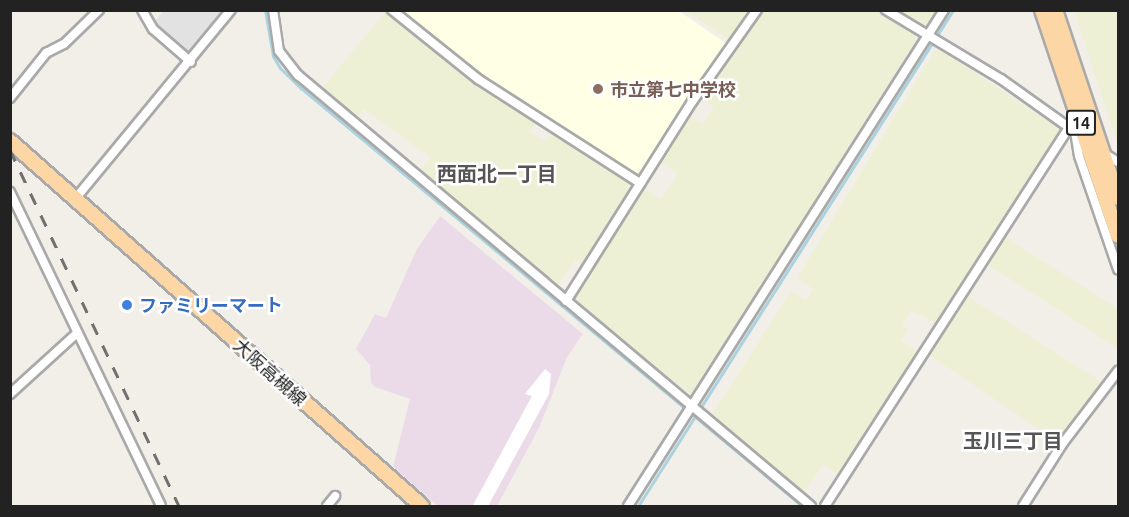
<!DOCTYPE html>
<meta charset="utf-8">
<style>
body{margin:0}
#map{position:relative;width:1129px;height:517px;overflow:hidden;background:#f2efe9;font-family:Ubuntu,"Noto Sans JP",sans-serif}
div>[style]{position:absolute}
.industrial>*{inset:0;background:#ebdbe8}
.education>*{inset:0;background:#ffffe5}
.farmland>*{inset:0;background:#eef0d5}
.parking>*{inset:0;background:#e2e2e2}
.pier>*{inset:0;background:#fff}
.stream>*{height:3px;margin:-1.5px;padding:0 1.5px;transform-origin:1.5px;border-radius:1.5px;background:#aad3df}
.roads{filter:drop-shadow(2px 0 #a9a9a9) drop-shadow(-2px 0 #a9a9a9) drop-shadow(0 2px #a9a9a9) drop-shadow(0 -2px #a9a9a9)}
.street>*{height:8px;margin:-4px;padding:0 4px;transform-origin:4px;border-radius:4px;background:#fff}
.primary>*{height:14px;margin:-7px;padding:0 7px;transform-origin:7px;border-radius:7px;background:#fcd6a4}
.rail>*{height:3px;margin-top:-1.5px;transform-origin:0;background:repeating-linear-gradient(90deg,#707070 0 12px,transparent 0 24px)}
.dots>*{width:16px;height:16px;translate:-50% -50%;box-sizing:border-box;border:3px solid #fff;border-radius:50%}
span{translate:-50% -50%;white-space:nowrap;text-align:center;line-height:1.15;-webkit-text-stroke:5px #fff;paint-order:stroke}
.shield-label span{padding:2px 4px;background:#fff;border:2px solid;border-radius:4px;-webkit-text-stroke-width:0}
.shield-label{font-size:16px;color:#222;font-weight:700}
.education-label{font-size:18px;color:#785e54;font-weight:700}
.left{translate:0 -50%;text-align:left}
.shop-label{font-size:18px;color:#366cbe;font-weight:700}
.street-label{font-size:18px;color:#222}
.neighbourhood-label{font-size:20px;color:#555;font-weight:700}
.frame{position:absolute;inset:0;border:12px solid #222;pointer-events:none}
</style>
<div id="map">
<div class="industrial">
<div style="clip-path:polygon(440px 216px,583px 334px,567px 357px,539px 428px,497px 506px,438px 506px,393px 467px,410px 399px,375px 387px,371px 383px,370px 365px,356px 349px,375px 314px,386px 318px,417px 249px)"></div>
</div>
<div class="education">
<div style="clip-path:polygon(397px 11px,679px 11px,727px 44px,639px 178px,488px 81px)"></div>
</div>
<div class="farmland">
<div style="clip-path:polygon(386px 11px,476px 83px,536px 122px,530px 132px,546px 141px,551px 133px,635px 184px,583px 265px,575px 260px,557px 288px,418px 172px,431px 158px,364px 109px,356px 119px,322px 88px)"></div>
<div style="clip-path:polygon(685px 11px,750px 11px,729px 40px)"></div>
<div style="clip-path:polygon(761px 11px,877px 11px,914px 34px,916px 40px,692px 396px,574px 301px,573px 295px,644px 187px,661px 199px,678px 174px,661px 163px,668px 147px,688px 115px,702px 123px,714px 107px,699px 97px)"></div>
<div style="clip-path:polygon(893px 11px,938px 11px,928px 27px,922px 28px)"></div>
<div style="clip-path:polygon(1074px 11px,1118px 11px,1118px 145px)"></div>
<div style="clip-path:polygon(935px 50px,942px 51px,1063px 131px,940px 326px,911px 310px,902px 324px,908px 329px,901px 340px,922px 354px,842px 477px,823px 465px,806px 489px,800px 491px,712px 415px,791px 291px,806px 300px,813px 289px,797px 278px)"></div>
<div style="clip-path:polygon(1004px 236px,1118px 309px,1118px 349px,987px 264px)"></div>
<div style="clip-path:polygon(967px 296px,1102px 382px,1058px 442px,929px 355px)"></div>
</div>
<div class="parking">
<div style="clip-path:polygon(163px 11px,222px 11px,189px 54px,154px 23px)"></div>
</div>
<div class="pier">
<div style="clip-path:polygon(545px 369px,551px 374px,549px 394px,488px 506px,475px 506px,473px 505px,532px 396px,525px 394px)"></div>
</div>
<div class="stream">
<div style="left:265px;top:10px;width:47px;rotate:80.1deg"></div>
<div style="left:273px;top:56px;width:14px;rotate:60deg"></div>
<div style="left:280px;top:68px;width:29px;rotate:44deg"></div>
<div style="left:301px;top:88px;width:652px;rotate:39.84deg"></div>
<div style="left:638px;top:506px;width:588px;rotate:-57.58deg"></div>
</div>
<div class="roads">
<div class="street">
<div style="left:142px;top:10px;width:22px;rotate:60deg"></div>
<div style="left:153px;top:29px;width:50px;rotate:41deg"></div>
<div style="left:273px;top:10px;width:41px;rotate:81.7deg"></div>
<div style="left:279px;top:51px;width:31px;rotate:52deg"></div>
<div style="left:298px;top:75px;width:670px;rotate:40.04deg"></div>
<div style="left:392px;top:10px;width:110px;rotate:38.7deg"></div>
<div style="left:478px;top:79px;width:193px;rotate:32.7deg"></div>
<div style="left:886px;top:10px;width:134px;rotate:31deg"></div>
<div style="left:1001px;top:79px;width:103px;rotate:35.5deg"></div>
<div style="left:10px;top:98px;width:58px;rotate:-51.3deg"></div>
<div style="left:46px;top:53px;width:20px;rotate:-27deg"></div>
<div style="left:64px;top:44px;width:49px;rotate:-44.2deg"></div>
<div style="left:1075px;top:131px;width:25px;rotate:81deg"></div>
<div style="left:1079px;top:156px;width:120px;rotate:71deg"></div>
<div style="left:1102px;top:152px;width:19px;rotate:32deg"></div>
<div style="left:10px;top:192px;width:348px;rotate:64.3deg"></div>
<div style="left:75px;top:199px;width:245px;rotate:-50.5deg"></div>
<div style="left:566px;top:301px;width:236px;rotate:-57.7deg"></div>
<div style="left:692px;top:102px;width:113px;rotate:-54.8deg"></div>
<div style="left:10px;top:394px;width:89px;rotate:-42.3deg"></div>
<div style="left:327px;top:506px;width:13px;rotate:-51deg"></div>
<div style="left:628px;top:506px;width:588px;rotate:-57.5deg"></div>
<div style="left:825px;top:506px;width:451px;rotate:-57.2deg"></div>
<div style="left:1023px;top:506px;width:75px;rotate:-57.6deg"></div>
<div style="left:1063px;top:443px;width:91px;rotate:-52.6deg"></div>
</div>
<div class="primary">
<div style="left:1042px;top:10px;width:238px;rotate:71.4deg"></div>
<div style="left:1055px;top:10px;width:198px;rotate:71.5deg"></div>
<div style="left:10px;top:141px;width:550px;rotate:41.54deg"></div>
</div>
</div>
<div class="rail">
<div style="left:10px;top:150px;width:394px;rotate:64.6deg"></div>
</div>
<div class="dots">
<div style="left:598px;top:89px;background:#8d6e63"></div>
<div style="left:127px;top:305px;background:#3f7fe0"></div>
</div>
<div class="shield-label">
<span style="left:1081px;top:123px">14</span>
</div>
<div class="education-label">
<span class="left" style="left:610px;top:89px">市立第七中学校</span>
</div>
<div class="shop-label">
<span class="left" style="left:139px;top:305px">ファミリーマート</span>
</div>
<div class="street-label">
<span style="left:270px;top:372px;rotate:42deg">大阪高槻線</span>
</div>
<div class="neighbourhood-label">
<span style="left:497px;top:173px">西面北一丁目</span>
<span style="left:1013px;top:440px">玉川三丁目</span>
</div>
<div class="frame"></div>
</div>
